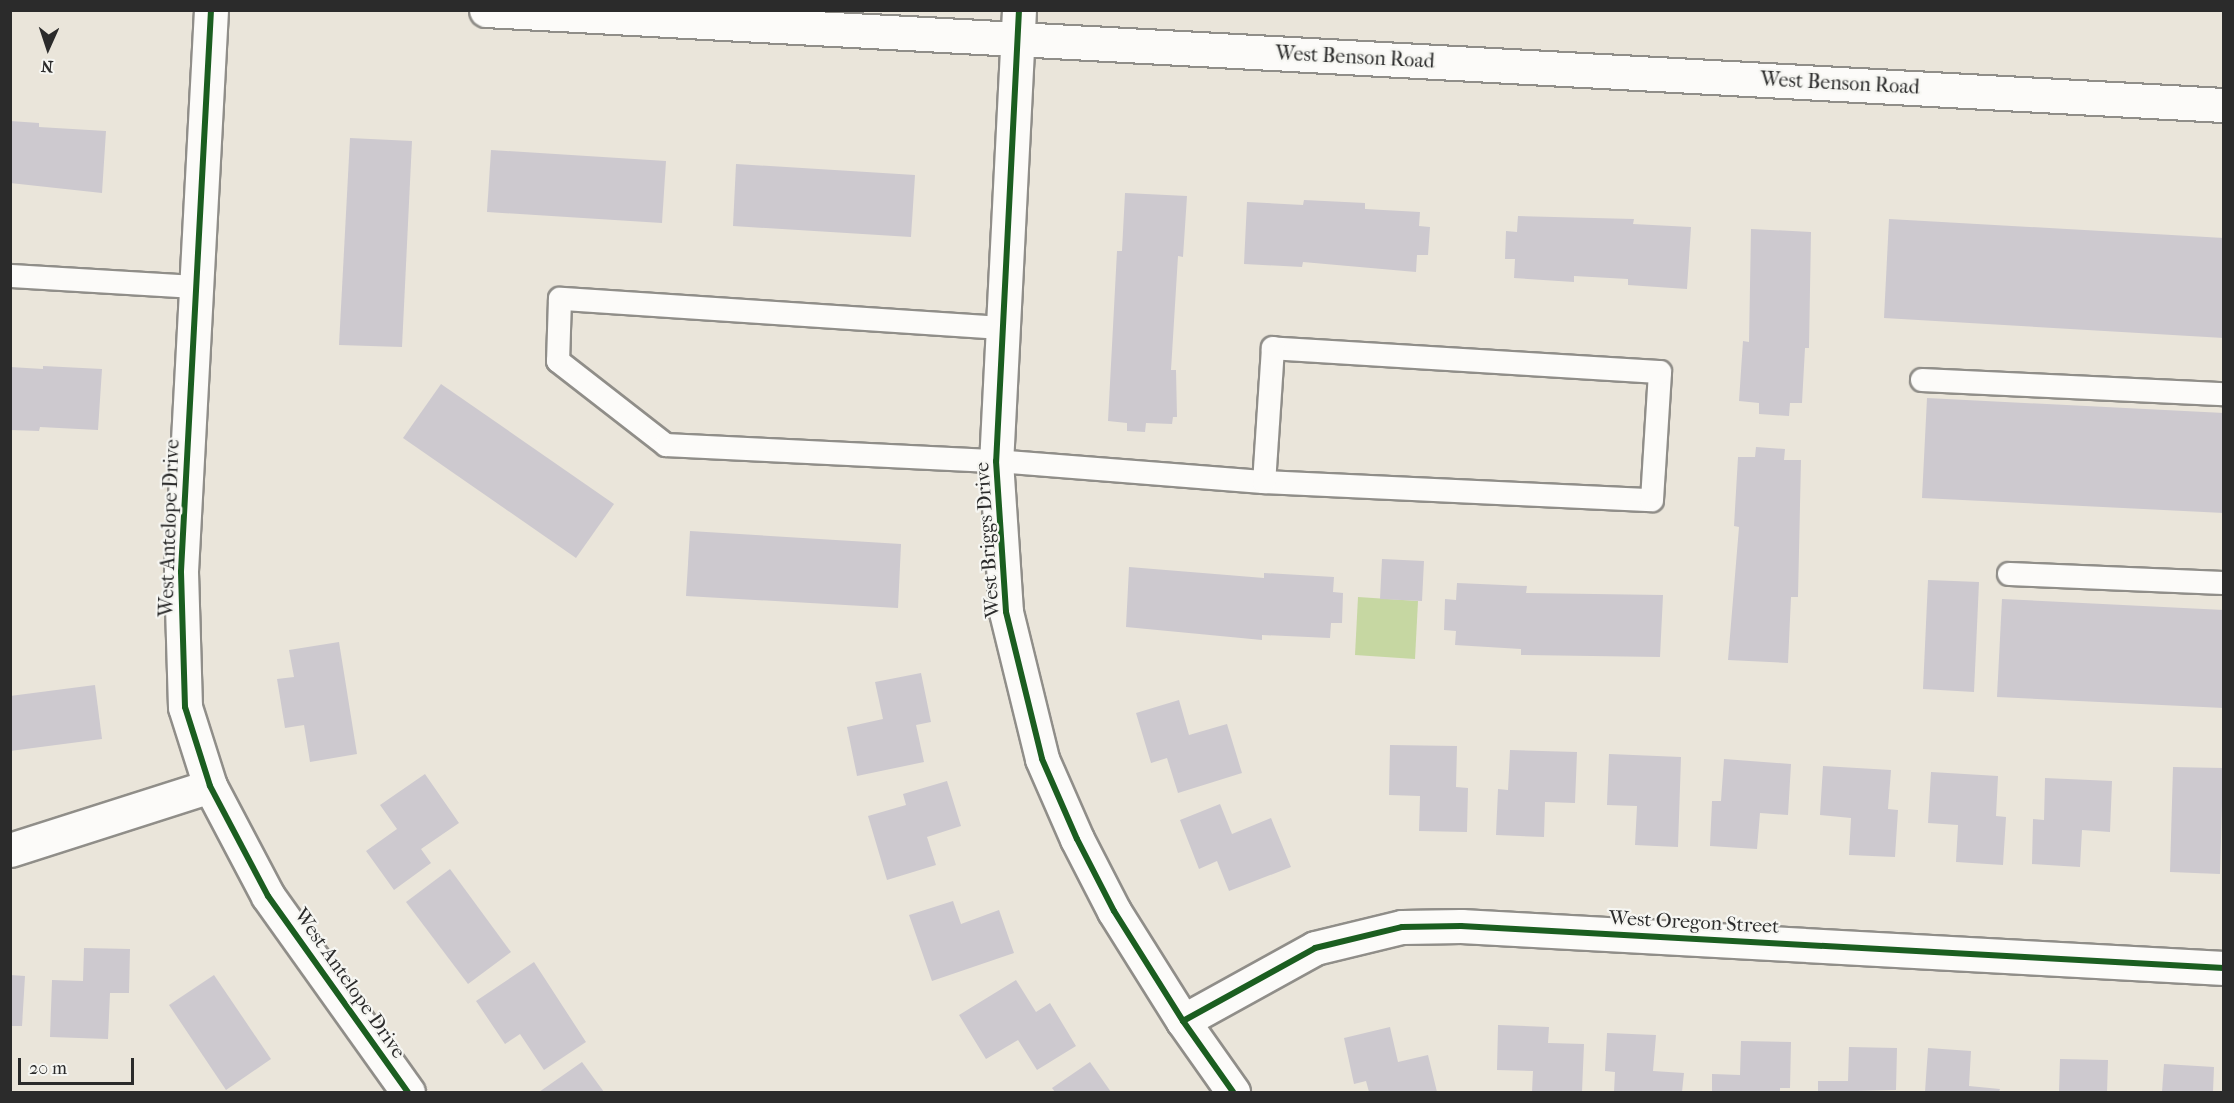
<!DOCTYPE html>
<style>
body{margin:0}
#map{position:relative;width:2234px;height:1103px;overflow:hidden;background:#eae5da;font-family:"IM FELL French Canon",serif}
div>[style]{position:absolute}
.green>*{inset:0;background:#c6d7a2}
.building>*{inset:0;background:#cdc9cf}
.roads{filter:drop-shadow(2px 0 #908e89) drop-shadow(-2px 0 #908e89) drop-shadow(0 2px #908e89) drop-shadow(0 -2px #908e89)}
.service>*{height:22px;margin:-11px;padding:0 11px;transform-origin:11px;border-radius:11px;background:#fcfbf9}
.minor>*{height:33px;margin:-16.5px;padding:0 16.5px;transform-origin:16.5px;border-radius:16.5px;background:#fcfbf9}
.secondary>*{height:33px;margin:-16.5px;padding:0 16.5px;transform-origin:16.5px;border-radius:16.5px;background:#fcfbf9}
.cycleway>*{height:6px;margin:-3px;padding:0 3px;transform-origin:3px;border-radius:3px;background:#1b5e20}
span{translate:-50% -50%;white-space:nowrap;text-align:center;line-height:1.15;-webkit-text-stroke:4.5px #f6f6f2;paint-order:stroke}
.street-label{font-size:20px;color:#2b2b2b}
.frame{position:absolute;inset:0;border:12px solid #2b2b2b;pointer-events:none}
.north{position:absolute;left:18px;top:18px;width:60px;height:60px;-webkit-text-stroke:4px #f6f6f2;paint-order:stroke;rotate:183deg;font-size:16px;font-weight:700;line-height:24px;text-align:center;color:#2b2b2b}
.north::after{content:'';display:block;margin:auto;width:21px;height:27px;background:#2b2b2b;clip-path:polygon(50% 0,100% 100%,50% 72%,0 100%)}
.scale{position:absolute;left:18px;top:1058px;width:116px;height:27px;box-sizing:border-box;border:3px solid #2b2b2b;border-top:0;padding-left:8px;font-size:18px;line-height:21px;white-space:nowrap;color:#2b2b2b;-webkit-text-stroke:4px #f6f6f2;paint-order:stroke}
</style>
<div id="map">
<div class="green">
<div style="clip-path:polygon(1358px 597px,1418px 601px,1415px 659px,1355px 655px)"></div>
</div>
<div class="building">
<div style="clip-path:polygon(10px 121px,39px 123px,39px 127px,106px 131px,102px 193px,10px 183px)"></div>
<div style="clip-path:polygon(350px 138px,412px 141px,402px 347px,339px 345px)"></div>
<div style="clip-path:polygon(491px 150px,666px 161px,662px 223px,487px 212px)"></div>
<div style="clip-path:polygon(736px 164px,915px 175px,911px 237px,733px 226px)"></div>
<div style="clip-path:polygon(1125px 193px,1187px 196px,1183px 257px,1178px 256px,1171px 370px,1176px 370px,1177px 417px,1173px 417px,1172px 424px,1146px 423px,1145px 432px,1127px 431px,1127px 423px,1108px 421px,1117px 251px,1122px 251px)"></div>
<div style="clip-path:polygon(1304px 200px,1365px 203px,1365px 209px,1420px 212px,1419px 226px,1430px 227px,1428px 255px,1417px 255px,1416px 272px,1303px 262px,1302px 267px,1244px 264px,1247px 202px,1303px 205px)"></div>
<div style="clip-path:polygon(1518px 216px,1634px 219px,1633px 224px,1691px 227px,1687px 289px,1628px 285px,1628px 279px,1574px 276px,1574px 282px,1514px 278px,1515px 259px,1505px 259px,1506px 231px,1517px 232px)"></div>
<div style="clip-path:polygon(1889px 219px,2224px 238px,2224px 338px,1884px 318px)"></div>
<div style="clip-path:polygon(1751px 229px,1811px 232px,1809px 348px,1805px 348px,1802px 403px,1790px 403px,1789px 416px,1759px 414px,1759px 403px,1739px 401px,1743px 341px,1749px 342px)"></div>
<div style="clip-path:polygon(43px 366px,102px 369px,98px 430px,40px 427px,39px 431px,10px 430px,10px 367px,43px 369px)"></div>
<div style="clip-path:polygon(441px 384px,614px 504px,576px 558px,403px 438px)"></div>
<div style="clip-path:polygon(1927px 398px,2224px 413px,2224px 513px,1922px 498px)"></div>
<div style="clip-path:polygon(1756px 447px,1785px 449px,1784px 460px,1801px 460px,1798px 597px,1791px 597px,1788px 663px,1728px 660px,1739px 527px,1734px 526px,1738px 457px,1755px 457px)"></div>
<div style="clip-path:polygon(690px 531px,901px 544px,898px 608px,686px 596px)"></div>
<div style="clip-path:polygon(1382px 559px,1424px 561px,1422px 601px,1380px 599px)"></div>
<div style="clip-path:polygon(1129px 567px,1264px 578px,1264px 573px,1334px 577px,1333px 592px,1343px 593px,1342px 623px,1331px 623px,1330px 638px,1262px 635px,1262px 640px,1126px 627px)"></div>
<div style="clip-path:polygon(1928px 580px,1979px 582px,1974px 692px,1923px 689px)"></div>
<div style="clip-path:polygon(1457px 583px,1527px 586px,1526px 593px,1663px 595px,1660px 657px,1521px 655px,1521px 649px,1455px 645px,1456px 631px,1444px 630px,1445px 599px,1456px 600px)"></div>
<div style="clip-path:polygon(2002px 599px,2224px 610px,2224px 708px,1997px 697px)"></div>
<div style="clip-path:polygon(339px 642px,357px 754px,310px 762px,304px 725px,285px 728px,277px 679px,294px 677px,289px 650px)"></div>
<div style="clip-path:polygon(921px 673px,931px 722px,916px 725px,924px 762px,857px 776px,847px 727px,883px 719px,875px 682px)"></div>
<div style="clip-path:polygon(95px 685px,102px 739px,10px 751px,10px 696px)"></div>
<div style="clip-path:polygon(1179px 700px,1189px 735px,1227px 724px,1242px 773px,1178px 793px,1167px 758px,1151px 763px,1136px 713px)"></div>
<div style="clip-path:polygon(1390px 745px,1457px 746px,1456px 787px,1468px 788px,1467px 832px,1419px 831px,1420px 796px,1389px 795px)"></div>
<div style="clip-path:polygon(1510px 750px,1577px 752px,1575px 803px,1545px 802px,1544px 837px,1496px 835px,1498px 789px,1508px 790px)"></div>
<div style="clip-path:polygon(1609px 754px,1681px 757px,1678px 847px,1635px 845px,1637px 806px,1607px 805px)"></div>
<div style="clip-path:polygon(1724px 759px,1791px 764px,1788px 815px,1760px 813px,1757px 849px,1710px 846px,1712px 801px,1721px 801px)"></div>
<div style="clip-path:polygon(1823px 766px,1891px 770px,1888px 809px,1898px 810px,1895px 857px,1849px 855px,1851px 818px,1820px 815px)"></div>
<div style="clip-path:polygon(2173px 767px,2223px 768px,2220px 874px,2170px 872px)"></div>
<div style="clip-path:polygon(1931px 772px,1998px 776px,1996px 816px,2006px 817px,2003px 865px,1956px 862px,1958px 825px,1928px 823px)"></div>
<div style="clip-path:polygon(425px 774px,459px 823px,421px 849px,431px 863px,394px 890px,366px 851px,397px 829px,380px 805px)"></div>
<div style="clip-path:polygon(2045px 778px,2112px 781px,2110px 832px,2082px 830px,2080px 867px,2032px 864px,2033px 819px,2044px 820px)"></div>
<div style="clip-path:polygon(947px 781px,961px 826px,927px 837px,936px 865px,887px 880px,868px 816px,906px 805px,903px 794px)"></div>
<div style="clip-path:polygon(1220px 804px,1232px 834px,1271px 818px,1291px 867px,1229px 891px,1217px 861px,1199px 869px,1180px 820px)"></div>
<div style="clip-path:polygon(450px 869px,511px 952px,468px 984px,406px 902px)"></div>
<div style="clip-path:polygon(953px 901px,961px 924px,999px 910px,1014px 953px,932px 981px,909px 915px)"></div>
<div style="clip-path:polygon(84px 948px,130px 949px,129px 993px,110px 993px,108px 1039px,50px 1037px,52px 980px,83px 981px)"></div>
<div style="clip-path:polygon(534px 962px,586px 1042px,544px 1070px,520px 1034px,505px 1044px,476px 1001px)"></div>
<div style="clip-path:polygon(10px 975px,25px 976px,22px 1026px,10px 1026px)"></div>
<div style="clip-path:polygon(214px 975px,271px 1059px,226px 1090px,169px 1005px)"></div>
<div style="clip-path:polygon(1016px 980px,1036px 1012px,1050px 1003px,1076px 1046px,1037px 1070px,1018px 1040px,986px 1059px,959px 1015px)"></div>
<div style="clip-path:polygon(1498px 1025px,1549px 1027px,1548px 1043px,1584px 1044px,1582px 1092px,1532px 1092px,1533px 1071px,1497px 1070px)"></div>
<div style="clip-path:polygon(1390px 1027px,1398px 1062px,1428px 1055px,1437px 1092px,1369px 1092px,1366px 1081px,1354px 1084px,1344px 1038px)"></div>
<div style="clip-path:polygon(1607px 1033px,1656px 1035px,1653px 1071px,1684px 1073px,1682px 1092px,1614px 1092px,1615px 1072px,1605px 1071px)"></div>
<div style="clip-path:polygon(1741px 1041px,1791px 1042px,1790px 1088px,1780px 1088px,1780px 1092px,1712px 1092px,1712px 1074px,1740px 1075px)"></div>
<div style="clip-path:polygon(1849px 1047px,1897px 1048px,1896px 1090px,1818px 1092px,1818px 1081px,1848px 1081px)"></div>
<div style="clip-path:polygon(1928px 1048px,1971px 1051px,1969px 1086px,2000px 1089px,1999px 1092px,1925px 1092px)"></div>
<div style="clip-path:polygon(2060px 1059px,2108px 1060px,2107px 1092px,2059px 1092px)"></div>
<div style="clip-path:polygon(582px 1062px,604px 1092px,539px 1092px)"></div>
<div style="clip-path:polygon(1090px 1062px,1111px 1092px,1055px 1092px,1052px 1088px)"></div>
<div style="clip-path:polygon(2164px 1064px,2214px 1067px,2213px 1092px,2162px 1092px)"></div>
</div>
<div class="roads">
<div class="service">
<div style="left:10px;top:276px;width:187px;rotate:3.4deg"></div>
<div style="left:1002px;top:328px;width:443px;rotate:-176.2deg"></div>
<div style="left:560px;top:299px;width:62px;rotate:91.8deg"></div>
<div style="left:558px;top:361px;width:137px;rotate:37.9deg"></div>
<div style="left:666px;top:445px;width:330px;rotate:2.8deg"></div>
<div style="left:996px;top:461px;width:269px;rotate:4.5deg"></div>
<div style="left:1264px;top:482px;width:388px;rotate:2.7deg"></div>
<div style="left:1652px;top:500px;width:128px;rotate:-86.4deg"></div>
<div style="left:1660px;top:372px;width:388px;rotate:-176.5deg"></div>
<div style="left:1273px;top:348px;width:134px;rotate:93.8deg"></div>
<div style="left:1922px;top:380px;width:302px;rotate:2.7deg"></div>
<div style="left:2009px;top:574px;width:215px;rotate:2.4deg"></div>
</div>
<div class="minor">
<div style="left:211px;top:10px;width:563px;rotate:93.06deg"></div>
<div style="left:181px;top:572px;width:135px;rotate:88.3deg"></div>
<div style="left:185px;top:707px;width:83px;rotate:72.4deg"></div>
<div style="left:210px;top:786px;width:124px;rotate:62.2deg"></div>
<div style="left:268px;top:896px;width:241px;rotate:54.5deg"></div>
<div style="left:1019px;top:10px;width:452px;rotate:92.9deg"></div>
<div style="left:996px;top:461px;width:151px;rotate:86.2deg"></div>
<div style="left:1006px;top:612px;width:151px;rotate:76.2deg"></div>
<div style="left:1042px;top:759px;width:87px;rotate:66.4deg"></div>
<div style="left:1077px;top:839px;width:81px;rotate:62.8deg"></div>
<div style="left:1114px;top:911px;width:130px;rotate:57.9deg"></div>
<div style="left:1183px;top:1021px;width:87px;rotate:54.8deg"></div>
<div style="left:10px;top:850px;width:210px;rotate:-17.7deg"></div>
<div style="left:1183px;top:1021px;width:151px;rotate:-28.9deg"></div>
<div style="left:1315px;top:948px;width:89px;rotate:-13.6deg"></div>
<div style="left:1402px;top:927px;width:59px;rotate:-1deg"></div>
<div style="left:1461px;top:926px;width:764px;rotate:3.15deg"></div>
</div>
<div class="secondary">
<div style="left:486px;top:10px;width:1741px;rotate:3.13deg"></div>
</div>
</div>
<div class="cycleway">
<div style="left:211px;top:10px;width:563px;rotate:93.06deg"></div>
<div style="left:181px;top:572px;width:135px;rotate:88.3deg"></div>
<div style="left:185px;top:707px;width:83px;rotate:72.4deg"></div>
<div style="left:210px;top:786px;width:124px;rotate:62.2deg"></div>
<div style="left:268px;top:896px;width:241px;rotate:54.5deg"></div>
<div style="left:1019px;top:10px;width:452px;rotate:92.9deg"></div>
<div style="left:996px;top:461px;width:151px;rotate:86.2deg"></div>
<div style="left:1006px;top:612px;width:151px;rotate:76.2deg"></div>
<div style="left:1042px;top:759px;width:87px;rotate:66.4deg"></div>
<div style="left:1077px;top:839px;width:81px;rotate:62.8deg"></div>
<div style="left:1114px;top:911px;width:130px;rotate:57.9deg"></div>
<div style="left:1183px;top:1021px;width:87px;rotate:54.8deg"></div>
<div style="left:1183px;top:1021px;width:151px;rotate:-28.9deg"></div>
<div style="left:1315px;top:948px;width:89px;rotate:-13.6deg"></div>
<div style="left:1402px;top:927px;width:59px;rotate:-1deg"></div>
<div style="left:1461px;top:926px;width:764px;rotate:3.15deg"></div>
</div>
<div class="street-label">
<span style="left:1355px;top:57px;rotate:3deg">West Benson Road</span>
<span style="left:1840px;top:83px;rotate:3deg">West Benson Road</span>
<span style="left:169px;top:528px;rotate:-88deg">West Antelope Drive</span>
<span style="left:987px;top:540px;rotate:-94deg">West Briggs Drive</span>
<span style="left:1694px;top:922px;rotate:3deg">West Oregon Street</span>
<span style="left:350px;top:983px;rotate:55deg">West Antelope Drive</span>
</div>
<div class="frame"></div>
<div class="north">N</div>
<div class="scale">20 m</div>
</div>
